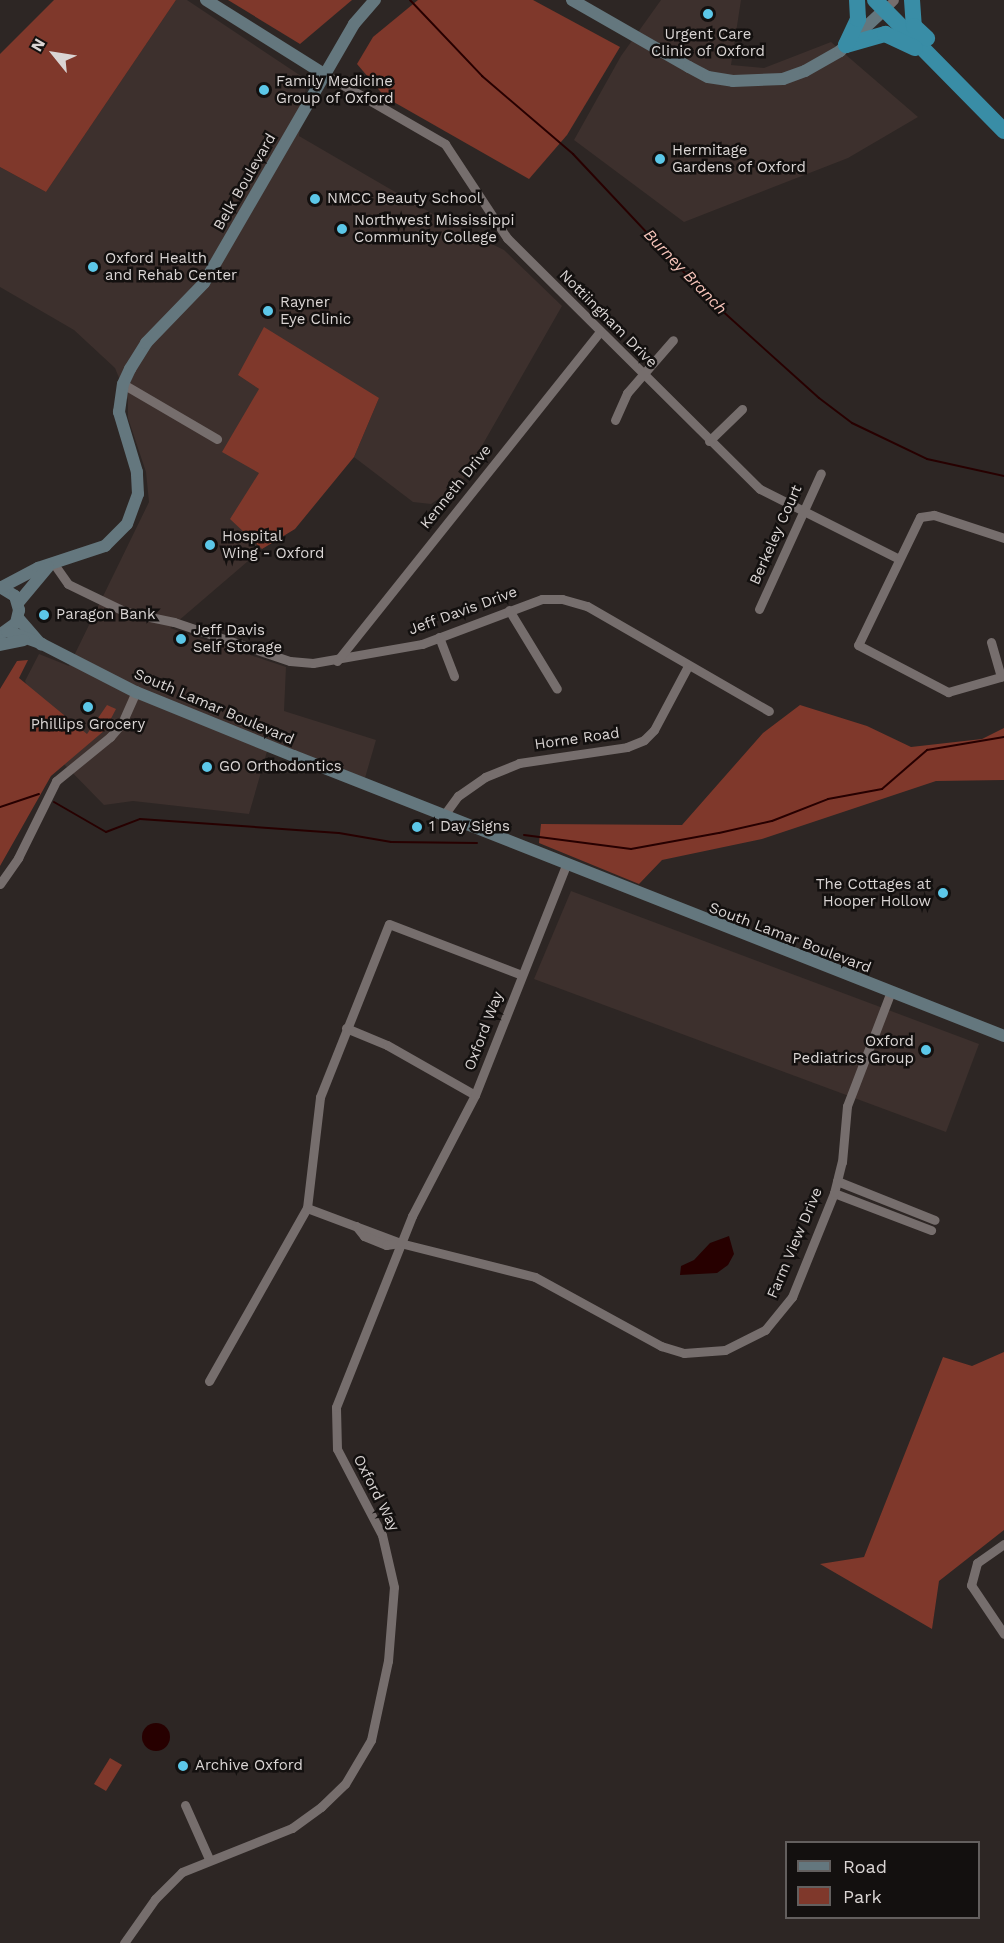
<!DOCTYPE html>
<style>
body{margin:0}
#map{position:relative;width:1004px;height:1943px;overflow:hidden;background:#2d2624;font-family:"Work Sans",sans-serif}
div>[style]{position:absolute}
.built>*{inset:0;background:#3d302d}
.green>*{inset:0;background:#7f382b}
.water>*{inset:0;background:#270000}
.round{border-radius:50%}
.stream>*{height:2px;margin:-1px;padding:0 1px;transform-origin:1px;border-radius:1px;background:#270000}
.street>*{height:9px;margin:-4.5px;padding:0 4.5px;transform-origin:4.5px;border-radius:4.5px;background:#766e6d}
.secondary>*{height:12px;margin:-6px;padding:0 6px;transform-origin:6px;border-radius:6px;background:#64777e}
.highway>*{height:16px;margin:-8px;padding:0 8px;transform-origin:8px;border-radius:8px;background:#398da6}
.dots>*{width:16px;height:16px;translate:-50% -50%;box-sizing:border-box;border:3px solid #13100f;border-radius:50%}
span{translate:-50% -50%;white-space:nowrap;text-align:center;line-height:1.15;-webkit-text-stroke:5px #13100f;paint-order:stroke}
.poi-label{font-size:15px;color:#dad5d4}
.left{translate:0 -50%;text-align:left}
.right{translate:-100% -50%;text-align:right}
.street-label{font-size:15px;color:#dad5d4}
.water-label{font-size:16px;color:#f7c4ba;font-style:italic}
.legend{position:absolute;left:785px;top:1841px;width:195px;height:78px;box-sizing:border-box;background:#13100f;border:2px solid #635f5e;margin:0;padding:8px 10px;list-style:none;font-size:18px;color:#dad5d4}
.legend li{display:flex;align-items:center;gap:12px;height:30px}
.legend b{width:30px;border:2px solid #635f5e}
.north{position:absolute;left:24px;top:24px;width:60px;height:60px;-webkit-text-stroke:4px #13100f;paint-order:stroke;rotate:300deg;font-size:16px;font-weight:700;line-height:24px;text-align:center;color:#dad5d4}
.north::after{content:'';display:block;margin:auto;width:21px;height:27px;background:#dad5d4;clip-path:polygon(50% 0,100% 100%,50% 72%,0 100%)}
</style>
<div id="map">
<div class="built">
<div style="clip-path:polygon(176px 0,187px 0,307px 80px,299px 136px,445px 221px,504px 250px,562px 306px,460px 484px,431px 504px,413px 502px,354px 457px,379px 398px,238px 375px,259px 389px,260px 473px,231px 519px,262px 549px,170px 628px,286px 667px,284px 711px,376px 740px,365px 778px,270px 741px,249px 814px,133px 801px,104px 805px,58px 758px,25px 681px,39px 654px,69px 666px,149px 502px,146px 472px,128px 418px,128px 400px,115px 368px,74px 330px,0 287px,0 167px,46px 192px)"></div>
<div style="clip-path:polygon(661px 0,741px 0,731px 65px,764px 68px,831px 42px,918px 117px,848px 158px,684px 222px,574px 140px,621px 56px)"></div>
<div style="clip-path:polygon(571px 891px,979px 1044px,946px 1132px,534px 979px)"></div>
</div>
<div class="green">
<div style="clip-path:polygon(54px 0,176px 0,46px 192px,0 167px,0 54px)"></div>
<div style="clip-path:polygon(228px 0,352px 0,300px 44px)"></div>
<div style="clip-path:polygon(418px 0,533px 0,620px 47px,567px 135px,529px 179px,385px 97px,357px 64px,373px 37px)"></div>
<div style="clip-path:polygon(264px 327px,379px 398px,354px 457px,295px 529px,262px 549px,230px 519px,259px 473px,222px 452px,259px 389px,238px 375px)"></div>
<div style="clip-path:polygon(28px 660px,19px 678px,87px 734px,107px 705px,116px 709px,105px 730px,51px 776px,0 866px,0 689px,17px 661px)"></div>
<div style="clip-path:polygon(800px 705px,867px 726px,911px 747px,982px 739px,1004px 728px,1004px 780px,936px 781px,762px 839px,662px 860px,639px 884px,539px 843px,541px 824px,682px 825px,763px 733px)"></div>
<div style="clip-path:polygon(1004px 1352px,1004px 1530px,939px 1581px,932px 1629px,820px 1564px,864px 1557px,943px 1357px,972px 1366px)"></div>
<div style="clip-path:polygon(110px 1758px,122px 1765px,106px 1791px,94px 1784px)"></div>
</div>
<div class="water">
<div style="clip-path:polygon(729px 1236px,734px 1254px,728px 1265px,717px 1273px,680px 1275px,681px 1266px,694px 1260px,710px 1243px)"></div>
<div class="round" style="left:142px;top:1723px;width:28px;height:28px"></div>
</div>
<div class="stream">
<div style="left:410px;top:0;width:105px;rotate:46.5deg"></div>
<div style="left:482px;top:76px;width:120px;rotate:40.6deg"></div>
<div style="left:573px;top:154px;width:199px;rotate:46.8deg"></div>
<div style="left:709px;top:299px;width:148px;rotate:42deg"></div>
<div style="left:819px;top:398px;width:41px;rotate:37.1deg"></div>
<div style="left:852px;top:423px;width:83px;rotate:25.6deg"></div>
<div style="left:927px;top:459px;width:79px;rotate:12.4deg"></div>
<div style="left:54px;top:802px;width:60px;rotate:30deg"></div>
<div style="left:106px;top:832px;width:36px;rotate:-21deg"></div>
<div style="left:140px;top:819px;width:199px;rotate:4deg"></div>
<div style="left:339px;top:833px;width:53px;rotate:9.8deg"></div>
<div style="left:391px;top:842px;width:86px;rotate:0.7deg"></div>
<div style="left:0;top:807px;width:41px;rotate:-18.4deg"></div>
<div style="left:524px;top:835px;width:108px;rotate:7.5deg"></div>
<div style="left:631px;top:849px;width:89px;rotate:-10.3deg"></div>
<div style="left:719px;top:833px;width:54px;rotate:-12.8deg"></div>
<div style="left:772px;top:821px;width:60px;rotate:-21.4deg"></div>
<div style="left:828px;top:799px;width:55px;rotate:-10.5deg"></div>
<div style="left:882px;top:789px;width:60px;rotate:-40.9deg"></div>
<div style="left:927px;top:750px;width:78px;rotate:-9.6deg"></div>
</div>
<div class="street">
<div style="left:884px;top:10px;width:14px;rotate:-45deg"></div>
<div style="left:324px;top:74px;width:140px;rotate:30deg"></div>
<div style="left:445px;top:144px;width:113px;rotate:56.6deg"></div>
<div style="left:507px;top:238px;width:356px;rotate:44.8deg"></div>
<div style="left:760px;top:489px;width:153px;rotate:26.7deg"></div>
<div style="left:123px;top:384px;width:109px;rotate:30.3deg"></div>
<div style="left:615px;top:420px;width:30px;rotate:-66deg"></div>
<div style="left:627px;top:393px;width:70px;rotate:-49deg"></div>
<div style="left:709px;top:441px;width:46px;rotate:-44.1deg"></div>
<div style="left:1004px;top:538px;width:74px;rotate:-161.8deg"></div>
<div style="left:934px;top:515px;width:14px;rotate:172deg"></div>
<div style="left:920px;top:517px;width:142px;rotate:115.8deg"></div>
<div style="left:858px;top:645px;width:102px;rotate:27.6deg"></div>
<div style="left:948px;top:692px;width:58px;rotate:-15.9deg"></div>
<div style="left:54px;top:564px;width:24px;rotate:55deg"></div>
<div style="left:68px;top:584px;width:64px;rotate:25.8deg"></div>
<div style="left:126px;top:612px;width:49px;rotate:11.8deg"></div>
<div style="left:174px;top:622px;width:122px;rotate:18.6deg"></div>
<div style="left:290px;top:661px;width:23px;rotate:5deg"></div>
<div style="left:313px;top:663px;width:111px;rotate:-9.9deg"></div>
<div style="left:422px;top:644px;width:128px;rotate:-20.6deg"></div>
<div style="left:542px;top:599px;width:20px"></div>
<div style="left:562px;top:599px;width:26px;rotate:16deg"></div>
<div style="left:587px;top:606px;width:210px;rotate:30deg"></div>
<div style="left:759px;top:609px;width:149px;rotate:-65.5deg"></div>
<div style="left:509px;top:610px;width:92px;rotate:58.7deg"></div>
<div style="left:439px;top:637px;width:42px;rotate:69deg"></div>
<div style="left:991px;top:642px;width:36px;rotate:74deg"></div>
<div style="left:337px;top:661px;width:421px;rotate:-51.4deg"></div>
<div style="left:444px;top:815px;width:24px;rotate:-54deg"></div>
<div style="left:458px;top:796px;width:33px;rotate:-35deg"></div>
<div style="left:485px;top:777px;width:37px;rotate:-22deg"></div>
<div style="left:519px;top:763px;width:109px;rotate:-8.4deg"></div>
<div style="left:627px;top:747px;width:18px;rotate:-22deg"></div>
<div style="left:644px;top:740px;width:14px;rotate:-45deg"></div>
<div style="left:654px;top:730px;width:72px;rotate:-62deg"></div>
<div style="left:0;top:884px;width:32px;rotate:-55deg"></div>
<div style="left:18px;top:858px;width:86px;rotate:-63.7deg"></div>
<div style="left:56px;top:781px;width:70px;rotate:-39.2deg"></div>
<div style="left:110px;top:737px;width:18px;rotate:-49deg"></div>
<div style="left:122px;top:723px;width:34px;rotate:-66deg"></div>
<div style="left:346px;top:1028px;width:44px;rotate:22.5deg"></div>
<div style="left:387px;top:1045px;width:101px;rotate:29.6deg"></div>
<div style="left:837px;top:1181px;width:105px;rotate:21.7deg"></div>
<div style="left:834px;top:1193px;width:104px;rotate:20.9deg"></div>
<div style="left:307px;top:1208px;width:99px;rotate:20.6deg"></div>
<div style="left:400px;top:1243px;width:139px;rotate:14.1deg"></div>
<div style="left:535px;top:1277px;width:144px;rotate:28.7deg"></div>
<div style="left:661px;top:1346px;width:24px;rotate:17deg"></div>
<div style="left:684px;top:1353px;width:41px;rotate:-4.2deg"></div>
<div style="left:725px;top:1350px;width:45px;rotate:-26.6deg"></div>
<div style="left:765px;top:1330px;width:43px;rotate:-50.7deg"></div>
<div style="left:792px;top:1297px;width:112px;rotate:-68deg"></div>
<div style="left:834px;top:1193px;width:32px;rotate:-76deg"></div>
<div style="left:842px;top:1162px;width:56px;rotate:-84.9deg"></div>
<div style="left:847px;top:1106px;width:120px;rotate:-69deg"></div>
<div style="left:356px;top:1226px;width:13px;rotate:51deg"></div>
<div style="left:364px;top:1236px;width:24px;rotate:22deg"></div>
<div style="left:386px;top:1245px;width:14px;rotate:-8deg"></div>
<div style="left:209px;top:1381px;width:199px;rotate:-60.5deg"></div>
<div style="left:307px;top:1208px;width:112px;rotate:-83.3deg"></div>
<div style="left:320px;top:1097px;width:186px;rotate:-68.3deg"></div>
<div style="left:389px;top:924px;width:142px;rotate:21deg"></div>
<div style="left:1004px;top:1544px;width:33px;rotate:145deg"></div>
<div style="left:977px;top:1563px;width:23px;rotate:105deg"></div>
<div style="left:971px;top:1585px;width:59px;rotate:56deg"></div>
<div style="left:185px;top:1805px;width:59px;rotate:66deg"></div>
<div style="left:124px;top:1943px;width:54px;rotate:-54.8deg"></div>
<div style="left:155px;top:1899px;width:38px;rotate:-45deg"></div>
<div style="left:182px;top:1872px;width:118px;rotate:-21.8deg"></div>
<div style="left:292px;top:1828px;width:36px;rotate:-36deg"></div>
<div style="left:321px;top:1807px;width:33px;rotate:-44deg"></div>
<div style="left:345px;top:1784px;width:51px;rotate:-59.4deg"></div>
<div style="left:371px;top:1740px;width:81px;rotate:-77.9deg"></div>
<div style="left:388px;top:1661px;width:74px;rotate:-85.4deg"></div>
<div style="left:394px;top:1587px;width:53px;rotate:-103deg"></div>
<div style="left:382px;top:1535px;width:97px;rotate:-117.6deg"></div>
<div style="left:337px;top:1449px;width:42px;rotate:-91.4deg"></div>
<div style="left:336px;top:1407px;width:206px;rotate:-68.3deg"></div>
<div style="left:412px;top:1216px;width:136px;rotate:-62.5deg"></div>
<div style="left:475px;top:1095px;width:247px;rotate:-68.4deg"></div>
</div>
<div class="secondary">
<div style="left:206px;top:0;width:139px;rotate:32.1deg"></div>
<div style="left:572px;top:0;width:135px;rotate:29.8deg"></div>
<div style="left:689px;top:67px;width:21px;rotate:28deg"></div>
<div style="left:708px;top:77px;width:25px;rotate:9deg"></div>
<div style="left:733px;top:81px;width:50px;rotate:-2.3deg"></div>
<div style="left:783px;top:79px;width:23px;rotate:-20deg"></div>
<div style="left:805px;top:71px;width:40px;rotate:-29.7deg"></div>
<div style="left:840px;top:51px;width:60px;rotate:-43deg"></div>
<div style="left:0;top:587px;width:17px;rotate:31deg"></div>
<div style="left:15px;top:596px;width:15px;rotate:74deg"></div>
<div style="left:19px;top:610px;width:13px;rotate:103deg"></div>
<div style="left:16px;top:623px;width:19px;rotate:144deg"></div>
<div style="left:2px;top:587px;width:41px;rotate:-27.8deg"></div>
<div style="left:38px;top:568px;width:71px;rotate:-18.2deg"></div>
<div style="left:105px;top:546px;width:31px;rotate:-45deg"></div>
<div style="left:127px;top:524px;width:32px;rotate:-70deg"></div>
<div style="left:138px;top:494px;width:22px;rotate:-93deg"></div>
<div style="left:137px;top:472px;width:63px;rotate:-106.7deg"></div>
<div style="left:119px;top:412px;width:28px;rotate:-82deg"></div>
<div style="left:123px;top:384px;width:17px;rotate:-65deg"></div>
<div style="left:130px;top:369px;width:31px;rotate:-58deg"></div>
<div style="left:146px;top:343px;width:83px;rotate:-46deg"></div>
<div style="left:204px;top:283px;width:299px;rotate:-59.9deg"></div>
<div style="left:354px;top:24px;width:32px;rotate:-49deg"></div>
<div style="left:18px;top:603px;width:47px;rotate:-50.2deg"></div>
<div style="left:18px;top:618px;width:35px;rotate:49deg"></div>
<div style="left:7px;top:631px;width:37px;rotate:20deg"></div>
<div style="left:42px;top:644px;width:106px;rotate:27.1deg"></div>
<div style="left:136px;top:692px;width:170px;rotate:22.1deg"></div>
<div style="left:294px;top:756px;width:763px;rotate:21.52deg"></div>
<div style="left:0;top:645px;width:24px;rotate:-12deg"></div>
</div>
<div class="highway">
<div style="left:875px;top:0;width:184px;rotate:45.4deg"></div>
<div style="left:912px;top:0;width:26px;rotate:86deg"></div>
<div style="left:914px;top:26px;width:18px;rotate:43deg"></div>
<div style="left:846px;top:45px;width:41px;rotate:-15.8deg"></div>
<div style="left:885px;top:34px;width:33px;rotate:25deg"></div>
<div style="left:846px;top:45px;width:29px;rotate:-65deg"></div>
<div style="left:858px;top:19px;width:19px;rotate:-93deg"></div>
</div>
<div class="dots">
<div style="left:708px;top:14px;background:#5cc7e8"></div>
<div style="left:264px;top:90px;background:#5cc7e8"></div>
<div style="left:660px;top:159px;background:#5cc7e8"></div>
<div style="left:315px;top:199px;background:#5cc7e8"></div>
<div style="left:342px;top:229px;background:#5cc7e8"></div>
<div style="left:93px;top:267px;background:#5cc7e8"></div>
<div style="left:268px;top:311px;background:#5cc7e8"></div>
<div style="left:210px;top:545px;background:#5cc7e8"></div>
<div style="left:44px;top:615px;background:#5cc7e8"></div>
<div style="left:181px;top:639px;background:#5cc7e8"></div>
<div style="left:88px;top:707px;background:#5cc7e8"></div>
<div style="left:207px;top:767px;background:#5cc7e8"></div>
<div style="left:417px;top:827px;background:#5cc7e8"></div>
<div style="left:943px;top:893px;background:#5cc7e8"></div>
<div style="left:926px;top:1050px;background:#5cc7e8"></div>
<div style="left:183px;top:1766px;background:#5cc7e8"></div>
</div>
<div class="poi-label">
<span style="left:708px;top:43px">Urgent Care<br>Clinic of Oxford</span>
<span class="left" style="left:276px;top:90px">Family Medicine<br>Group of Oxford</span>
<span class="left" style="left:672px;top:159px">Hermitage<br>Gardens of Oxford</span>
<span class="left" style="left:327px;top:199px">NMCC Beauty School</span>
<span class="left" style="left:354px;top:229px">Northwest Mississippi<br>Community College</span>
<span class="left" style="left:105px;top:267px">Oxford Health<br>and Rehab Center</span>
<span class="left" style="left:280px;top:311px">Rayner<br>Eye Clinic</span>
<span class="left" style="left:222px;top:545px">Hospital<br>Wing - Oxford</span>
<span class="left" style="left:56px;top:615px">Paragon Bank</span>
<span class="left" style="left:193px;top:639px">Jeff Davis<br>Self Storage</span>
<span style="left:88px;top:725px">Phillips Grocery</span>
<span class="left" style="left:219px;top:767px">GO Orthodontics</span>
<span class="left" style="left:429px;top:827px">1 Day Signs</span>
<span class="right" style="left:931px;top:893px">The Cottages at<br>Hooper Hollow</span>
<span class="right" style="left:914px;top:1050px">Oxford<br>Pediatrics Group</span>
<span class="left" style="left:195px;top:1766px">Archive Oxford</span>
</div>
<div class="street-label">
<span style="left:245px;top:182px;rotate:-60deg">Belk Boulevard</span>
<span style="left:608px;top:319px;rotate:45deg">Nottiingham Drive</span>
<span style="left:456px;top:487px;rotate:-51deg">Kenneth Drive</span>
<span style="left:776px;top:535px;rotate:-66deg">Berkeley Court</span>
<span style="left:463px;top:611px;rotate:-20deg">Jeff Davis Drive</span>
<span style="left:214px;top:707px;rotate:23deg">South Lamar Boulevard</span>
<span style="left:577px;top:739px;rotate:-8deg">Horne Road</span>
<span style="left:790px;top:938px;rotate:21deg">South Lamar Boulevard</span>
<span style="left:484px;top:1031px;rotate:-69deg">Oxford Way</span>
<span style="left:795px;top:1243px;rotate:-67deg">Farm View Drive</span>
<span style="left:376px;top:1493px;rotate:63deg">Oxford Way</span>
</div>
<div class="water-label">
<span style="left:685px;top:272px;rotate:46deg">Burney Branch</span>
</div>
<ul class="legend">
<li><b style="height:8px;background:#64777e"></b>Road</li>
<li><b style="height:16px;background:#7f382b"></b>Park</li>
</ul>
<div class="north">N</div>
</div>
